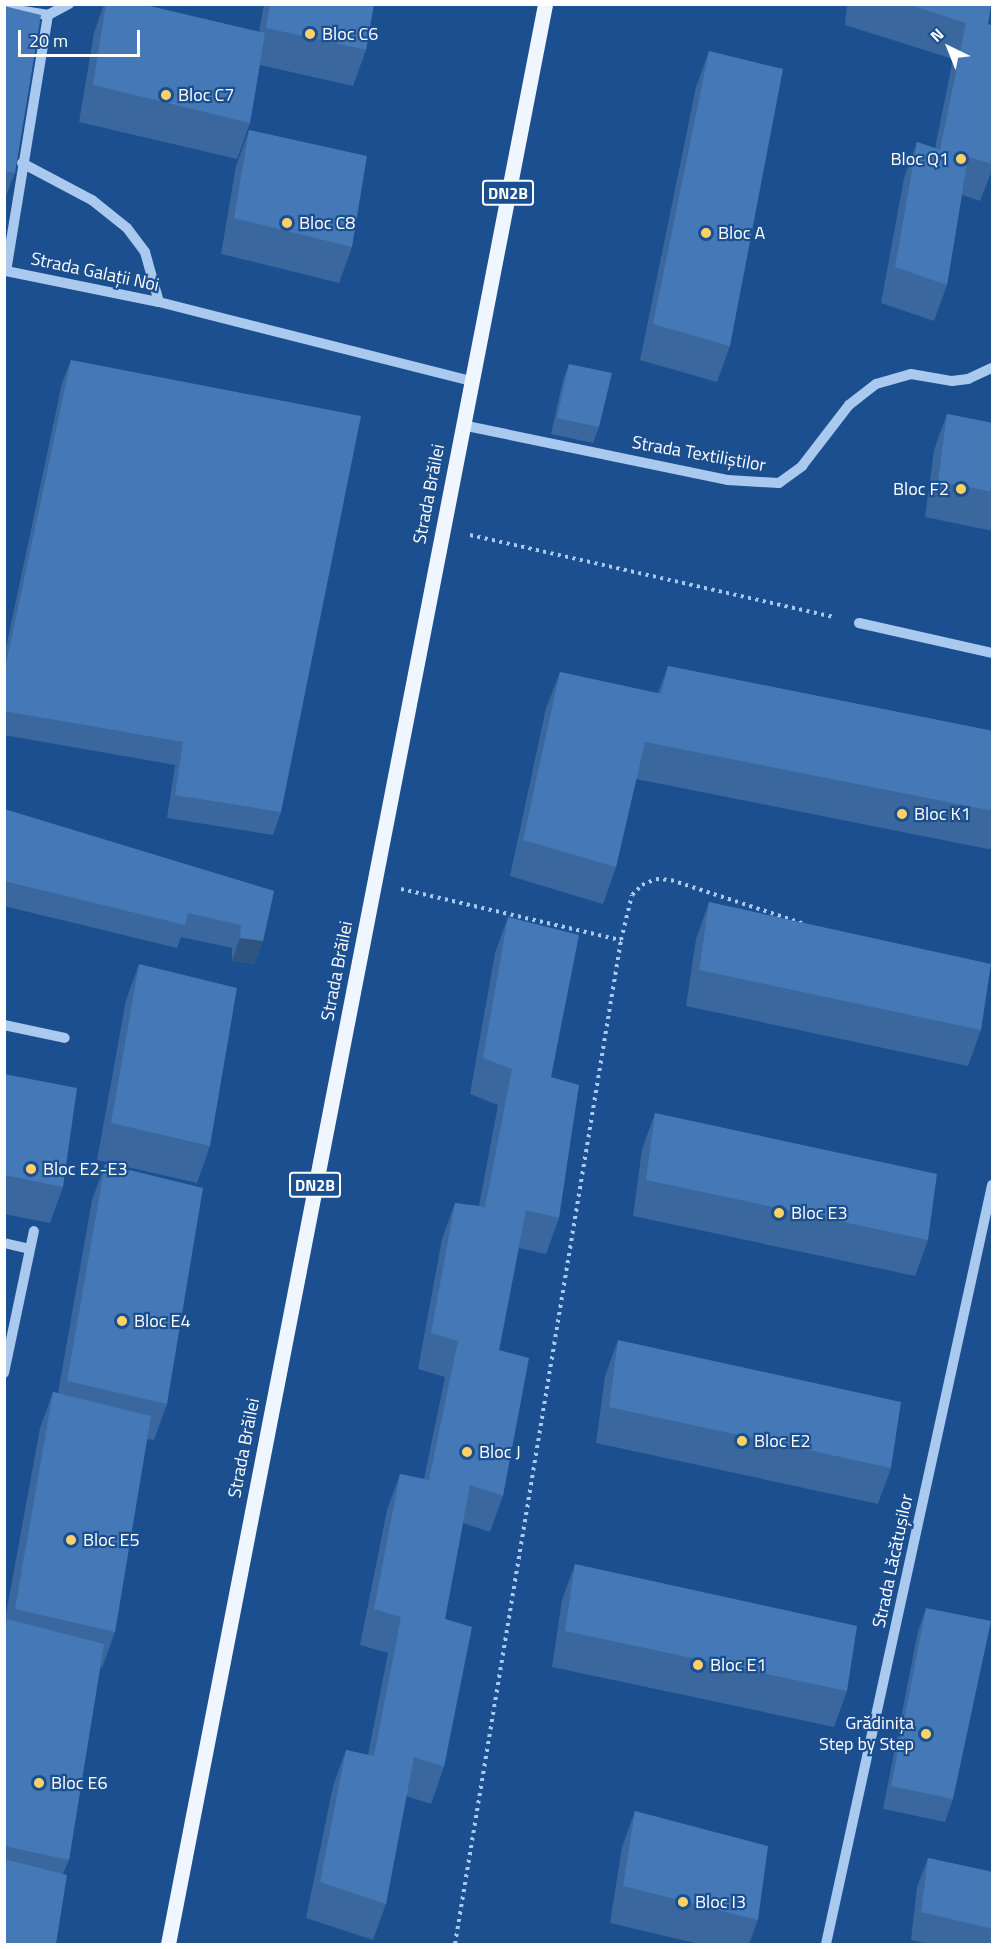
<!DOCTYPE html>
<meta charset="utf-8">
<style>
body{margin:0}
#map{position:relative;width:997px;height:1949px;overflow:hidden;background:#1b4f8f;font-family:"Titillium Web",sans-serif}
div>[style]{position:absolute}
.path>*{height:4px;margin-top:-2px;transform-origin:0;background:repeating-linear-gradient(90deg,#a9c9ee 0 3px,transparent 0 7.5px)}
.minor>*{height:10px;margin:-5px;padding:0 5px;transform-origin:5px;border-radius:5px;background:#a9c9ee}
.major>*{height:15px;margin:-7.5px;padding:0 7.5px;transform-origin:7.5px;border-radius:7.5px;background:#f0f6ff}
.wall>*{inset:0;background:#3a679d}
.shaded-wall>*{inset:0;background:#305480}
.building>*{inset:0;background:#4478b7}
.dots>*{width:16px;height:16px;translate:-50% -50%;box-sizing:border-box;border:3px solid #1b4f8f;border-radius:50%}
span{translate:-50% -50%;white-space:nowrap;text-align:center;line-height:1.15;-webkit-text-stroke:4.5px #1b4f8f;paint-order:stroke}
.shield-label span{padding:2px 4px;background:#1b4f8f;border:2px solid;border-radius:4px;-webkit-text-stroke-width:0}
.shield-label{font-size:16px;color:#fff;font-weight:700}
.poi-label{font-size:18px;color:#fff}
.left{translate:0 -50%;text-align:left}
.right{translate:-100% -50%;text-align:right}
.street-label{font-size:18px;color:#fff}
.frame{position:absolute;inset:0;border:6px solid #fff;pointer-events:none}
.north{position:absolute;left:919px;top:18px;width:60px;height:60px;-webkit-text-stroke:4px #1b4f8f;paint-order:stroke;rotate:317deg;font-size:16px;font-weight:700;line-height:24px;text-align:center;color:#fff}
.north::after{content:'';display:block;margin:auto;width:21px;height:27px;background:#fff;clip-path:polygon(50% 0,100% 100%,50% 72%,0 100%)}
.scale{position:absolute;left:18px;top:30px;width:122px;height:27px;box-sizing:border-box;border:3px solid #fff;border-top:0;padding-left:8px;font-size:18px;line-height:21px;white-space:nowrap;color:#fff;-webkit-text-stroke:4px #1b4f8f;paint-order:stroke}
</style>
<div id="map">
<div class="path">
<div style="left:470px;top:535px;width:374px;rotate:12.7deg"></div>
<div style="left:401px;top:889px;width:226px;rotate:13.1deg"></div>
<div style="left:621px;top:940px;width:46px;rotate:-76.3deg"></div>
<div style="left:632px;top:895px;width:14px;rotate:-45deg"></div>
<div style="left:642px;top:885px;width:15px;rotate:-23deg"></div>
<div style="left:656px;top:879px;width:15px;rotate:4deg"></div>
<div style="left:671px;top:880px;width:138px;rotate:18.2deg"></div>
<div style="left:455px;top:1944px;width:1018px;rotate:-80.61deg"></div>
</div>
<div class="minor">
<div style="left:4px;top:8px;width:45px;rotate:9deg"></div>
<div style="left:48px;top:15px;width:259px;rotate:99.3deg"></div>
<div style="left:6px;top:271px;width:156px;rotate:11.5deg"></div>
<div style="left:159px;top:302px;width:322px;rotate:14.2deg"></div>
<div style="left:48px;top:15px;width:24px;rotate:-28deg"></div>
<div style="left:22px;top:163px;width:79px;rotate:27.9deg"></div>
<div style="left:92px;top:200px;width:45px;rotate:38.7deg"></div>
<div style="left:127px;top:228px;width:30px;rotate:53deg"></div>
<div style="left:145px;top:252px;width:52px;rotate:74.4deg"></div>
<div style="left:462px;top:425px;width:272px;rotate:11.7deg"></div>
<div style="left:728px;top:480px;width:51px;rotate:3.4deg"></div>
<div style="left:779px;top:483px;width:29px;rotate:-36deg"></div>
<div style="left:802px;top:466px;width:77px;rotate:-52.4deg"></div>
<div style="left:849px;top:405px;width:34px;rotate:-38deg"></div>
<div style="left:876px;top:384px;width:36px;rotate:-16deg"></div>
<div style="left:911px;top:374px;width:42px;rotate:9.7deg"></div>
<div style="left:952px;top:381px;width:16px;rotate:-7deg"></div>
<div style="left:968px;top:379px;width:26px;rotate:-25deg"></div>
<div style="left:859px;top:623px;width:136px;rotate:12.7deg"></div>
<div style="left:4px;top:1025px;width:62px;rotate:12deg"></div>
<div style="left:4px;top:1243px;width:26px;rotate:13deg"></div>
<div style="left:4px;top:1373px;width:145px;rotate:-78.1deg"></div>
<div style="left:826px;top:1944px;width:777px;rotate:-77.66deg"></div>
</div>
<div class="major">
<div style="left:168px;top:1944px;width:1976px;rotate:-79deg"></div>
</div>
<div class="wall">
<div style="clip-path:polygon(104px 4px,141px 4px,259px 32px,264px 4px,374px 4px,366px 50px,353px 86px,260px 65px,250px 123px,237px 159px,79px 122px,94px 33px)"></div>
<div style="clip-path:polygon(847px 4px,991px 4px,988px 24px,993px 26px,993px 168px,980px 201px,962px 195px,947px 285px,934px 321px,881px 303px,904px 178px,917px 142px,935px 148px,953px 59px,845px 25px)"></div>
<div style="clip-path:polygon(4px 6px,15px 173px,4px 201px)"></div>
<div style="clip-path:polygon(709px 51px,730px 346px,717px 382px,640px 360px,696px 87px)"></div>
<div style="clip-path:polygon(249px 130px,352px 247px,339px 283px,221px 254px,236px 166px)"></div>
<div style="clip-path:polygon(71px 360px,281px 812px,273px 835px,167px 818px,175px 765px,4px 735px,4px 657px,62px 383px)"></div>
<div style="clip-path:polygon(569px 364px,599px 427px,593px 443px,551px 434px,563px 380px)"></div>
<div style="clip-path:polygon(947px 414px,993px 423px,993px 531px,925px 517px,934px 450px)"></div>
<div style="clip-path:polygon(668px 666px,993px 731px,993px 850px,636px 779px,616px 867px,603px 904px,510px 876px,546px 708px,560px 672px,658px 693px)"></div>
<div style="clip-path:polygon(4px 809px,274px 891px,263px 941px,254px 964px,232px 961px,232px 948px,181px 937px,177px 948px,4px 906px)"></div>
<div style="clip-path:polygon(709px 902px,981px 1030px,968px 1066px,686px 1006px,696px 939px)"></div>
<div style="clip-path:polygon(508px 917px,551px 1077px,559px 1218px,546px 1254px,519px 1248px,499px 1350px,503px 1496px,490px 1532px,463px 1523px,445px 1619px,444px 1767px,431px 1804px,406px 1796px,386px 1904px,373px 1940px,306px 1918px,333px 1786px,346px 1750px,368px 1755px,388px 1653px,360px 1645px,387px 1510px,400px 1474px,424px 1479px,445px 1377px,418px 1369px,442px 1239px,455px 1203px,479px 1206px,498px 1105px,470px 1094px,495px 953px)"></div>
<div style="clip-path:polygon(139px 964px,210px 1146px,197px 1183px,97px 1160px,126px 1000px)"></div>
<div style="clip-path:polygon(4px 1074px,63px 1187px,50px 1223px,4px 1214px)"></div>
<div style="clip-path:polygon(655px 1113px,928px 1240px,915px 1276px,633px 1216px,642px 1149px)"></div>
<div style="clip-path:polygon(105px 1164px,167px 1404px,154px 1440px,147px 1439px,115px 1632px,102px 1668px,100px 1668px,69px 1860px,63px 1874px,4px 1944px,4px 1625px,40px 1428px,53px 1392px,58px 1393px,92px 1200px)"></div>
<div style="clip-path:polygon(618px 1340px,891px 1468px,878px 1504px,596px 1443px,605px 1376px)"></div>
<div style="clip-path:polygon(575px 1564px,847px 1691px,834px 1727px,552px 1667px,562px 1600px)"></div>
<div style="clip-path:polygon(926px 1608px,953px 1799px,945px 1822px,883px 1809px,918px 1631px)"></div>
<div style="clip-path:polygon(635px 1811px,758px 1920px,749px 1944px,699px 1944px,610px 1923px,622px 1847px)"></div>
<div style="clip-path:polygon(928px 1858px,993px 1872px,993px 1944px,929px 1944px,911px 1940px,917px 1887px)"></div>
</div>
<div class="shaded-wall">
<div style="clip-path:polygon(240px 938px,263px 941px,254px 964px,232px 961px)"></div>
</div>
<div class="building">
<div style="clip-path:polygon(106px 4px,141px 4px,265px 33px,250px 123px,93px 85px)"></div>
<div style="clip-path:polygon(270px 4px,374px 4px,366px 50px,266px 28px)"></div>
<div style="clip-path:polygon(907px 4px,991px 4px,988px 24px,993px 26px,993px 164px,968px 157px,947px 285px,895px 267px,917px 142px,940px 150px,966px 23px)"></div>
<div style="clip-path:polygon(4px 6px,41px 15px,15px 173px,4px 171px)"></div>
<div style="clip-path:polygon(709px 51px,783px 69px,730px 346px,653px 324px)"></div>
<div style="clip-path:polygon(249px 130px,367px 156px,352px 247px,234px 218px)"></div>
<div style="clip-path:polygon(71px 360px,361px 416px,281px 812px,175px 795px,183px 742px,4px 711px,4px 673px)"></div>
<div style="clip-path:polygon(569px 364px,612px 373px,599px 427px,557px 418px)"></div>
<div style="clip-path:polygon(947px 414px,993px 423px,993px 492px,938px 481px)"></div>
<div style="clip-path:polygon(668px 666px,993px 731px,993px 811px,645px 742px,616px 867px,523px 840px,560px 672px,661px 694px)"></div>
<div style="clip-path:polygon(4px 809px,274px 891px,263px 941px,240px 938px,241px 925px,188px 913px,185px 925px,4px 881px)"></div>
<div style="clip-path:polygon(709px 902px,991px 964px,981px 1030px,699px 970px)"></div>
<div style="clip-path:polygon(508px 917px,579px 935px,551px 1077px,579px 1085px,559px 1218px,526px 1210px,499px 1350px,529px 1358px,503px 1496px,470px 1485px,445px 1619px,472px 1627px,444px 1767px,414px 1757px,386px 1904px,320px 1882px,346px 1750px,374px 1756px,401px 1617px,374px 1609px,400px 1474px,429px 1480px,458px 1341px,431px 1333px,455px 1203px,485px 1207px,512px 1069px,483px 1058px)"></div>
<div style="clip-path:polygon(139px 964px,237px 988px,210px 1146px,111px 1123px)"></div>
<div style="clip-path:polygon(4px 1074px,77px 1088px,63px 1187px,4px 1175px)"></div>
<div style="clip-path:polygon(655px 1113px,937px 1174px,928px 1240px,646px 1180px)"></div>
<div style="clip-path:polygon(105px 1164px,203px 1188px,167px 1404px,67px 1381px)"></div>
<div style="clip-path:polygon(618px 1340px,901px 1402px,891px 1468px,609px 1407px)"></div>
<div style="clip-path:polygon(53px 1392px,151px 1416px,115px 1632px,15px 1609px)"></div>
<div style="clip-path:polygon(575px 1564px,857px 1626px,847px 1691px,565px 1631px)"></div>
<div style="clip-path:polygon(926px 1608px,991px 1621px,953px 1799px,891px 1786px)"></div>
<div style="clip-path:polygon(7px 1619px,104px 1644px,69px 1860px,4px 1846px,4px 1631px)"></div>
<div style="clip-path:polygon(635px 1811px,768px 1846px,758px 1920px,623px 1886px)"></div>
<div style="clip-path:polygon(928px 1858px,993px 1872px,993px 1929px,921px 1912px)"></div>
<div style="clip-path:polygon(4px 1859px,67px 1875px,56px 1944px,4px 1944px)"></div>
</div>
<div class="dots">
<div style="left:310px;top:34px;background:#ffd166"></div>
<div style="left:166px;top:95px;background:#ffd166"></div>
<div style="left:961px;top:159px;background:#ffd166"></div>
<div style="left:287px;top:223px;background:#ffd166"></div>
<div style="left:706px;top:233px;background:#ffd166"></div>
<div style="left:961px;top:489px;background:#ffd166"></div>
<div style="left:902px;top:814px;background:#ffd166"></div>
<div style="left:31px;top:1169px;background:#ffd166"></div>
<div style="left:779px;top:1213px;background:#ffd166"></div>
<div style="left:122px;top:1321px;background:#ffd166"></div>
<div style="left:742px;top:1441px;background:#ffd166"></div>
<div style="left:467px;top:1452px;background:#ffd166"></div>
<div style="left:71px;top:1540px;background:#ffd166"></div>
<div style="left:698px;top:1665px;background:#ffd166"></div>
<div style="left:926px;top:1734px;background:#ffd166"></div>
<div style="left:39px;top:1783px;background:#ffd166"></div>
<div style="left:683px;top:1902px;background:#ffd166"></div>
</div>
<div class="shield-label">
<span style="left:508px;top:193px">DN2B</span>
<span style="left:315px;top:1185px">DN2B</span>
</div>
<div class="poi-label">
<span class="left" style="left:322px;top:34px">Bloc C6</span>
<span class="left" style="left:178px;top:95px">Bloc C7</span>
<span class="right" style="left:949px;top:159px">Bloc Q1</span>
<span class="left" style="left:299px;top:223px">Bloc C8</span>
<span class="left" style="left:718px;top:233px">Bloc A</span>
<span class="right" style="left:949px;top:489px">Bloc F2</span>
<span class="left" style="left:914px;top:814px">Bloc K1</span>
<span class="left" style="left:43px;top:1169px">Bloc E2-E3</span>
<span class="left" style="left:791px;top:1213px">Bloc E3</span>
<span class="left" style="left:134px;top:1321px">Bloc E4</span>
<span class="left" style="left:754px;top:1441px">Bloc E2</span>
<span class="left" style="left:479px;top:1452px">Bloc J</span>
<span class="left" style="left:83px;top:1540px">Bloc E5</span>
<span class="left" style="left:710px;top:1665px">Bloc E1</span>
<span class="right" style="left:914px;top:1734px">Grădinița<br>Step by Step</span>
<span class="left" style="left:51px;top:1783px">Bloc E6</span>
<span class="left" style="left:695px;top:1902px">Bloc I3</span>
</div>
<div class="street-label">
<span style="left:95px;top:272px;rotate:12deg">Strada Galații Noi</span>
<span style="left:699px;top:454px;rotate:10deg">Strada Textiliștilor</span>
<span style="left:429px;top:494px;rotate:-79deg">Strada Brăilei</span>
<span style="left:337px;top:971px;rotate:-79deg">Strada Brăilei</span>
<span style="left:244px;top:1448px;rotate:-79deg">Strada Brăilei</span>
<span style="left:893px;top:1561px;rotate:-78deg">Strada Lăcătușilor</span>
</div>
<div class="frame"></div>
<div class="north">N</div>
<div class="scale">20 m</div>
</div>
